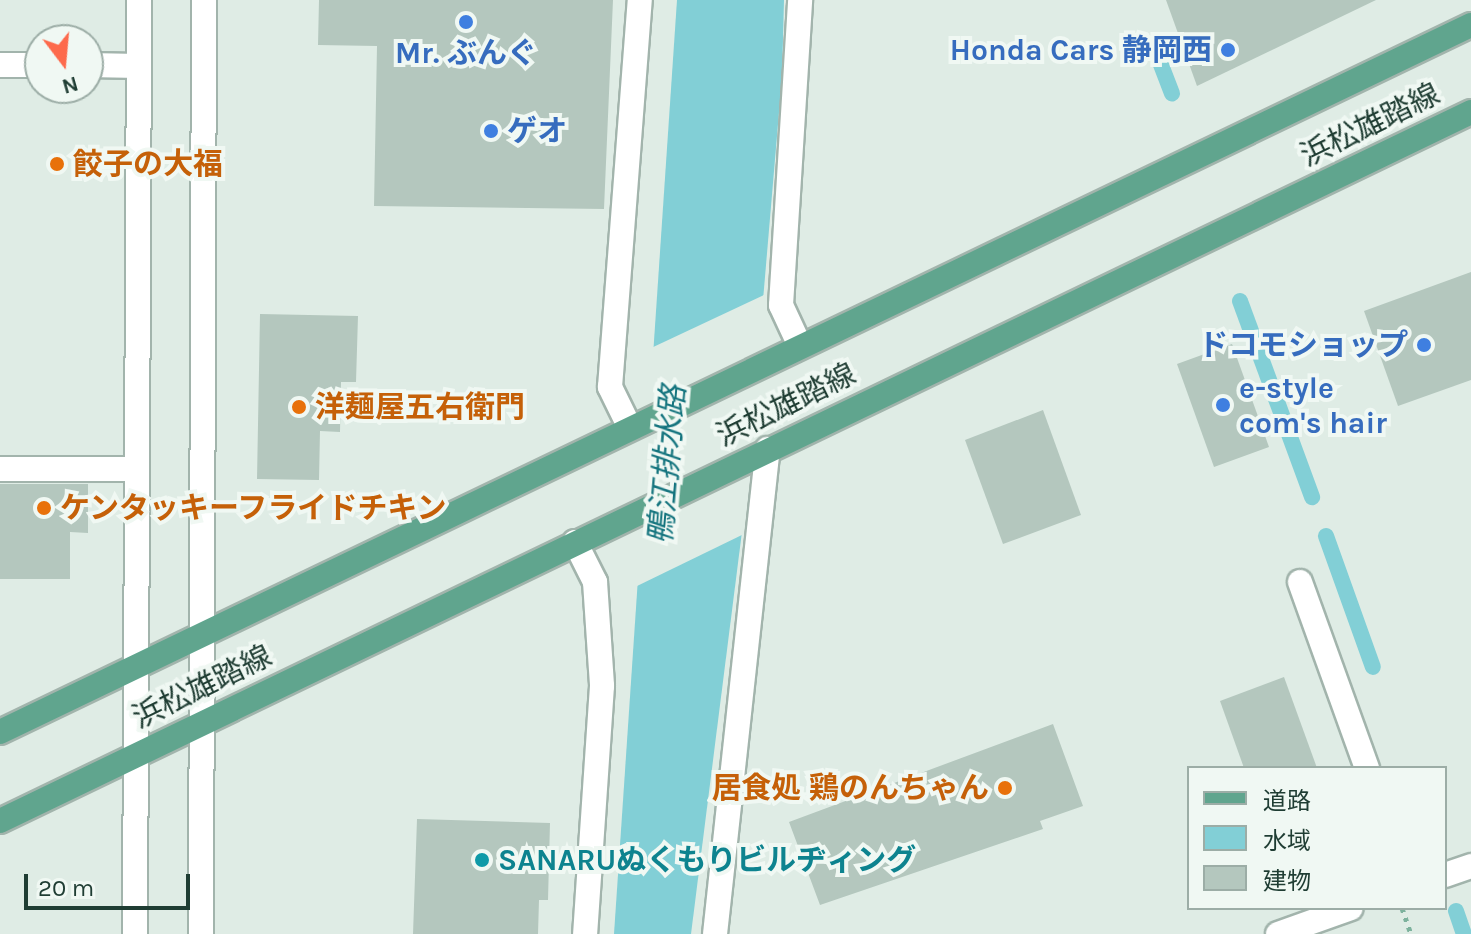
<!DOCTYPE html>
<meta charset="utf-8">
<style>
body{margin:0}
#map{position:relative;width:1471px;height:934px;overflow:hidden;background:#dfece5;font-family:Karla,"Noto Sans JP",sans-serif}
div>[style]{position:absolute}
.water>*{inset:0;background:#82cfd6}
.pier>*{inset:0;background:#dfece5}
.stream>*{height:16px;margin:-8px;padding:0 8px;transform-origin:8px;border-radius:8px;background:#82cfd6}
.building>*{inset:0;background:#b4c7be}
.path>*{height:5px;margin-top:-2.5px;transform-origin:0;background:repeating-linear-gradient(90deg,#7db29d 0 4px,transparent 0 10px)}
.roads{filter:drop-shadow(2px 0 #a2b4ac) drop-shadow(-2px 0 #a2b4ac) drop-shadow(0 2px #a2b4ac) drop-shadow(0 -2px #a2b4ac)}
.service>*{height:24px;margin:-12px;padding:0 12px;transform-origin:12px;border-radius:12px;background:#fff}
.minor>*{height:24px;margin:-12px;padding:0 12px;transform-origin:12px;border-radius:12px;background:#fff}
.tertiary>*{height:24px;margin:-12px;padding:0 12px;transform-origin:12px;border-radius:12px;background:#fff}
.primary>*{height:24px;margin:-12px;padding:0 12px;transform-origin:12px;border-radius:12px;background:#60a58e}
.dots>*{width:22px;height:22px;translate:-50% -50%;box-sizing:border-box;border:4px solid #f0f8f3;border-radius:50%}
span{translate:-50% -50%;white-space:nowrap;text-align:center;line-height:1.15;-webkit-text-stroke:8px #f0f8f3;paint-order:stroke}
.shop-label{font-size:30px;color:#366cbe;font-weight:700}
.right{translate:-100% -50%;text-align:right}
.left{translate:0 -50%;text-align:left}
.street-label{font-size:30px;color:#1f3d33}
.food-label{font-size:30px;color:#c56008;font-weight:700}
.culture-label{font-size:30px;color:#0d838f;font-weight:700}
.water-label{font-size:32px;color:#14747e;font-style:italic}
.legend{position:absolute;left:1187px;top:766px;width:260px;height:144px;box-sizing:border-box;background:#f0f8f3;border:2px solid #9cada6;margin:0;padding:10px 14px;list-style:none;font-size:24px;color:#1f3d33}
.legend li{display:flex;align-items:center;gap:16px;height:40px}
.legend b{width:40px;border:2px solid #9cada6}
.north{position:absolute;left:24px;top:24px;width:80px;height:80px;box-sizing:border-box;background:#f0f8f3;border:2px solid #9cada6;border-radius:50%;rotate:164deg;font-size:22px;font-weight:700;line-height:32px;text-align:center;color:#1f3d33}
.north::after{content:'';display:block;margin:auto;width:28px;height:36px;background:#fd6a4c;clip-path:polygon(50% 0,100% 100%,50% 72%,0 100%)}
.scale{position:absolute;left:24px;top:874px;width:166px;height:36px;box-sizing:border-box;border:4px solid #1f3d33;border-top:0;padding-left:10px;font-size:24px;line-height:28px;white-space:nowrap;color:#1f3d33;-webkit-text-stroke:6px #f0f8f3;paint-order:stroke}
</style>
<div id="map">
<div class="water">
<div style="clip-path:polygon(677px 0,784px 0,782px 77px,746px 500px,691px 934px,614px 934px)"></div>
</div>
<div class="pier">
<div style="clip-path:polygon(768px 293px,746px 533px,635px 587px,649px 349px)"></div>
</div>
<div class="stream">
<div style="left:1158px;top:57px;width:39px;rotate:69deg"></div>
<div style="left:1240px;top:301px;width:209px;rotate:69.8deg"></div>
<div style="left:1326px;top:536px;width:139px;rotate:70.3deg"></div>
<div style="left:1456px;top:911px;width:24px;rotate:71deg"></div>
</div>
<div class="building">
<div style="clip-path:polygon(319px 0,613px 0,604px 209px,374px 206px,377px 46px,318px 45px)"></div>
<div style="clip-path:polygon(1166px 0,1376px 0,1197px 86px)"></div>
<div style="clip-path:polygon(1471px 272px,1471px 380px,1398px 406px,1364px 311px)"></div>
<div style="clip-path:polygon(260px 314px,358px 316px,356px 382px,341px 382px,340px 432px,320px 431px,319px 480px,257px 479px)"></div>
<div style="clip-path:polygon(1232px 344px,1269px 447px,1214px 467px,1177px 364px)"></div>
<div style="clip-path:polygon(1043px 410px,1081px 515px,1003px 544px,965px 440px)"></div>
<div style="clip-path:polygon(0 484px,88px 484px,88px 533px,70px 532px,70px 579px,0 579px)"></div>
<div style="clip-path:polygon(1284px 677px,1317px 768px,1244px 768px,1220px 701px)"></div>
<div style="clip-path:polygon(1053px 724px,1083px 806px,1040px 821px,1043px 829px,820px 905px,789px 822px)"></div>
<div style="clip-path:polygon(417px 819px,550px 823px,548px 900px,539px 900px,538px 934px,413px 934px)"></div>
</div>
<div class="path">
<div style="left:1402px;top:908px;width:28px;rotate:71deg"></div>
</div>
<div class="roads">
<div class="service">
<div style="left:0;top:469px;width:137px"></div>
<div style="left:1300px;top:582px;width:198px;rotate:70.2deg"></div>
</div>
<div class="minor">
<div style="left:0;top:65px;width:40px"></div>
<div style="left:88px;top:65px;width:51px;rotate:1.1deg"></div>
<div style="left:800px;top:346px;width:45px;rotate:-114.9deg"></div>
<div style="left:781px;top:305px;width:306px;rotate:-86.4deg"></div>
<div style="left:630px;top:428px;width:46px;rotate:-116deg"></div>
<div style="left:610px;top:387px;width:388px;rotate:-85.6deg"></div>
<div style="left:575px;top:542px;width:45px;rotate:63.4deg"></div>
<div style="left:595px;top:582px;width:104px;rotate:86.1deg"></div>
<div style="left:602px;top:686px;width:249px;rotate:93.9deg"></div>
<div style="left:715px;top:934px;width:488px;rotate:-83.8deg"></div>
</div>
<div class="tertiary">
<div style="left:1445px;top:875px;width:28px;rotate:-19deg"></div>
<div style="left:135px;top:934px;width:934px;rotate:-89.75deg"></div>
<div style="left:201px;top:934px;width:934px;rotate:-89.82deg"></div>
<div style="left:1278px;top:934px;width:77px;rotate:-19.6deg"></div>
</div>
<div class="primary">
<div style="left:0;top:732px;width:1632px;rotate:-25.67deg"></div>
<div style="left:0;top:821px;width:1633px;rotate:-25.73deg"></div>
</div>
</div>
<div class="dots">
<div style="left:466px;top:22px;background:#3f7fe0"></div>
<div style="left:1228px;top:50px;background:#3f7fe0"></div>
<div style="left:491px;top:131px;background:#3f7fe0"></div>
<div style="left:57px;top:164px;background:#e8710a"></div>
<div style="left:1424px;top:345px;background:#3f7fe0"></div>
<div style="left:1223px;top:405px;background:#3f7fe0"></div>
<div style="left:299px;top:407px;background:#e8710a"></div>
<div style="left:44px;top:508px;background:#e8710a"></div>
<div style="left:1005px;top:788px;background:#e8710a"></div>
<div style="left:482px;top:860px;background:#0f9aa8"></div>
</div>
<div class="shop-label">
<span class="right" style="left:1212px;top:50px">Honda Cars 静岡西</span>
<span style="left:466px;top:53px">Mr. ぶんぐ</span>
<span class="left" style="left:507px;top:131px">ゲオ</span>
<span class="right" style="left:1408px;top:345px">ドコモショップ</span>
<span class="left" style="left:1239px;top:405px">e-style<br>com's hair</span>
</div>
<div class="street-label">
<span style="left:1370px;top:125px;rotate:-26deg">浜松雄踏線</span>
<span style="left:786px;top:405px;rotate:-26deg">浜松雄踏線</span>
<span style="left:202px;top:687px;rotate:-26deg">浜松雄踏線</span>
</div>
<div class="food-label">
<span class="left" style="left:73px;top:164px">餃子の大福</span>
<span class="left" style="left:315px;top:407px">洋麺屋五右衛門</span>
<span class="left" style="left:60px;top:508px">ケンタッキーフライドチキン</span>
<span class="right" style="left:989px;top:788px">居食処 鶏のんちゃん</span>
</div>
<div class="culture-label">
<span class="left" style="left:498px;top:860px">SANARUぬくもりビルヂィング</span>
</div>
<div class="water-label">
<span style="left:668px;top:465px;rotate:-85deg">鴨江排水路</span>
</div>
<ul class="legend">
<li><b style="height:10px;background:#60a58e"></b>道路</li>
<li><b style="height:22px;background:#82cfd6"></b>水域</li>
<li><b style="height:22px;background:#b4c7be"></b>建物</li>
</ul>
<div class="north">N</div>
<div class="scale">20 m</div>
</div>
